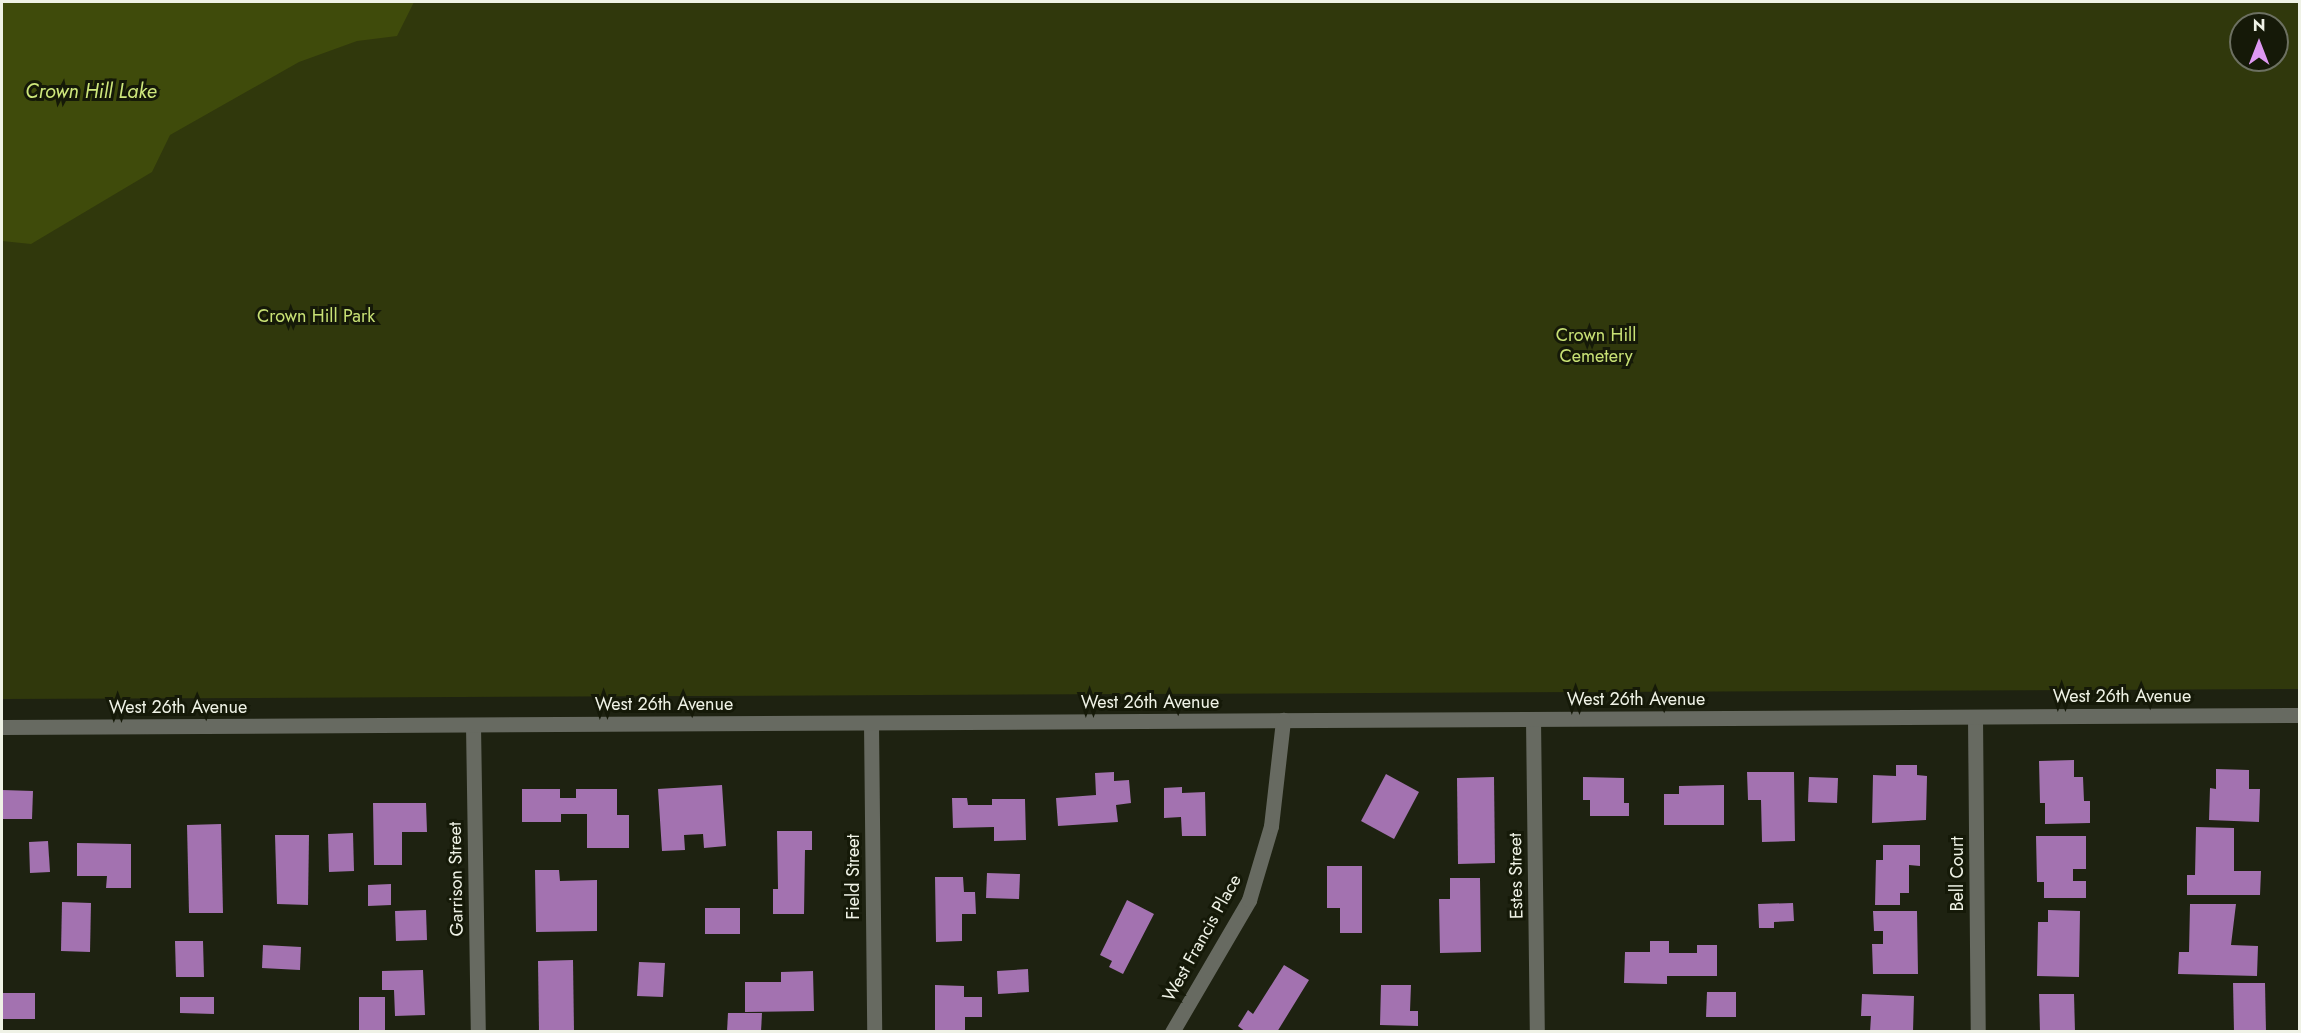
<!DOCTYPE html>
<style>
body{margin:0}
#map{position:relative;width:2301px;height:1033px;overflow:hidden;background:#1e2211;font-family:Jost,sans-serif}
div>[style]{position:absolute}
.green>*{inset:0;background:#30380c}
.water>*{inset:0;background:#3f4b0b}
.building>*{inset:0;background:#a372b0}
.minor>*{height:15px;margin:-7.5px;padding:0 7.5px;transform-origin:7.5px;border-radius:7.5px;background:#676a61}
span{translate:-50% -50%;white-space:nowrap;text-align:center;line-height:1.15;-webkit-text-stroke:6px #151908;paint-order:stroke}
.park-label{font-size:18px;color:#c8e175}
.street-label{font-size:18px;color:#eff2e6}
.water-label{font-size:20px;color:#cfe87c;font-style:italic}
.frame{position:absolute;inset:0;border:3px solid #eff2e6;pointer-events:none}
.north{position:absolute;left:2229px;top:12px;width:60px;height:60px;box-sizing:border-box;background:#151908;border:2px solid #6c7061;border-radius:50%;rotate:0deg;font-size:16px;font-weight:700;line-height:24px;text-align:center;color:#eff2e6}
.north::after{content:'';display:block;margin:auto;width:21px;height:27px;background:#de98f2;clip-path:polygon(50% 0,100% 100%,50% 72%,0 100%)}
</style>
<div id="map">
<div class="green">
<div style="clip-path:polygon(evenodd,2px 2px,2299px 2px,2299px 689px,2px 699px,2px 2px,2241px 24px,2277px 24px,2277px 60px,2241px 60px,2241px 24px)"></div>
</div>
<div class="water">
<div style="clip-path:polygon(2px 2px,414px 2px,397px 36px,357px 41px,299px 62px,170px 135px,152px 172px,31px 244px,2px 241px)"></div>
</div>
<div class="building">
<div style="clip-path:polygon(2074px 760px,2074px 777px,2083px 777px,2084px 801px,2090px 801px,2090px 823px,2045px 824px,2045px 803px,2040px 803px,2039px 761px)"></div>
<div style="clip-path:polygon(1896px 765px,1917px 765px,1917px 775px,1927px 776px,1926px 820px,1872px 823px,1873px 775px,1896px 776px)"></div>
<div style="clip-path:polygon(2216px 769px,2249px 770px,2249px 789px,2260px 789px,2259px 822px,2209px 820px,2210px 788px,2216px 789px)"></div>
<div style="clip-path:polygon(1114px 772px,1114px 781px,1129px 780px,1131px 803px,1116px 805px,1118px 822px,1058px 826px,1056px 798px,1096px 795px,1095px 773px)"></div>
<div style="clip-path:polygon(1747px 772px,1794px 772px,1795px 841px,1762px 842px,1761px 800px,1748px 800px)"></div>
<div style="clip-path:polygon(1386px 774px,1419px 792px,1394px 839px,1361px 821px)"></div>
<div style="clip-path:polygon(1494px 777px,1495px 863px,1458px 864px,1457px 778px)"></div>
<div style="clip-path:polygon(1583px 777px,1624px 778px,1624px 803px,1629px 803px,1629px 816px,1590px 816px,1590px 800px,1583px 800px)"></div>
<div style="clip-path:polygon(1809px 777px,1838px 778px,1837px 803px,1808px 802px)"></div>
<div style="clip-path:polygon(722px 785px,726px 846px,704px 848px,703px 834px,684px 835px,685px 850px,662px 851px,658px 789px)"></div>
<div style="clip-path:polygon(1724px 785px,1724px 825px,1664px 825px,1664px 794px,1679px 794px,1679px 786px)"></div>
<div style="clip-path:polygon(1182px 787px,1182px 793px,1205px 792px,1206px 836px,1182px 836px,1181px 817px,1164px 818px,1164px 788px)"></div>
<div style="clip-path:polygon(522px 789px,560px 789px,560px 798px,576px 798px,576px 789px,617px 789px,617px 815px,629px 815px,629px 848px,587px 848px,587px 814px,561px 814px,561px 822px,522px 822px)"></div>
<div style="clip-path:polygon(2px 790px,33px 791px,32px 819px,2px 819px)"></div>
<div style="clip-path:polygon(952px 798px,967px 798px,968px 805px,992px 805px,992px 799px,1025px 799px,1026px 840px,994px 841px,994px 827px,953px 828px)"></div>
<div style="clip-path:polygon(373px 803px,426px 803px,427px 832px,402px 832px,402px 865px,374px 865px)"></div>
<div style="clip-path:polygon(221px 824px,223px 913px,189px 913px,187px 825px)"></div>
<div style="clip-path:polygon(2196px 827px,2234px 828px,2234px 871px,2261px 871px,2260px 895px,2187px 895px,2187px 875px,2195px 875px)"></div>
<div style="clip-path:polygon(777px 831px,812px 831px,812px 850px,805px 850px,804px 914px,773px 914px,773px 889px,778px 889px)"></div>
<div style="clip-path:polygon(353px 833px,354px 871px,329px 872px,328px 834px)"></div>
<div style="clip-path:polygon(275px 835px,309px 835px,308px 905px,277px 904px)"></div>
<div style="clip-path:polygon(2036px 836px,2086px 836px,2086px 869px,2073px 869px,2073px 881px,2086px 881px,2086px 898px,2044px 898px,2044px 882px,2037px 882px)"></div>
<div style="clip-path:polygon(48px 841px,50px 872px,30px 873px,29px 842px)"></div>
<div style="clip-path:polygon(77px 843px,131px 844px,131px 888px,106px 888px,107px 876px,77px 876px)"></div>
<div style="clip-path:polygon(1883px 845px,1920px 845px,1920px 866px,1909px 865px,1909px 893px,1900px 893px,1900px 905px,1875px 905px,1876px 860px,1883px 860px)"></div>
<div style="clip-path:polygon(1327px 866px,1362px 866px,1362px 933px,1340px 933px,1340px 908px,1327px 908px)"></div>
<div style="clip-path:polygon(535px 870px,559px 870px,560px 881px,597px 880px,597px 931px,536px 932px)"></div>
<div style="clip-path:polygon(987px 873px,1020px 874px,1019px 899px,986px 898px)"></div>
<div style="clip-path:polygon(935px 877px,963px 877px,964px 892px,975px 892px,976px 914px,962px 914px,962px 941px,936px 942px)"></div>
<div style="clip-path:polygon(1450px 878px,1480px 878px,1481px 952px,1440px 953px,1439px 899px,1450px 899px)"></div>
<div style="clip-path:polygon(391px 884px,391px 905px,368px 906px,368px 885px)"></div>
<div style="clip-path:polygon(1127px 900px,1154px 914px,1123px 974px,1109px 967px,1112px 961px,1100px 955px)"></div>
<div style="clip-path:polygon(62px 902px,91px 903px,90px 952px,61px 951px)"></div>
<div style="clip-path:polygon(1793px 903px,1794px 921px,1774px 922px,1774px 928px,1759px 928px,1758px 904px)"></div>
<div style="clip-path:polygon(2190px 904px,2236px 904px,2231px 945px,2258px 946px,2257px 976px,2178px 974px,2179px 952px,2189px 952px)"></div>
<div style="clip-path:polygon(705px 908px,740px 908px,740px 934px,705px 934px)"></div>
<div style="clip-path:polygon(426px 910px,427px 940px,396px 941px,395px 911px)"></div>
<div style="clip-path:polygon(2048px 910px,2080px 911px,2079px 977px,2037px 976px,2038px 922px,2048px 922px)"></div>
<div style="clip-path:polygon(1873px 911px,1917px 911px,1918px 974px,1873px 974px,1872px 944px,1883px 944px,1883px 931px,1874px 931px)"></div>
<div style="clip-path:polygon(175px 941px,203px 941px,204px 977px,176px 977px)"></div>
<div style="clip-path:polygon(1650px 941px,1669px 941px,1669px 953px,1697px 953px,1697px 945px,1717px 945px,1717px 976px,1667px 976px,1667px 984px,1624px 983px,1625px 952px,1650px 952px)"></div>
<div style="clip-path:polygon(263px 945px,301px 947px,300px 970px,262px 968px)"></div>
<div style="clip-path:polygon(573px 960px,574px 1032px,539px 1032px,538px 961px)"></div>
<div style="clip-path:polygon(639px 962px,665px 963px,663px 997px,637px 996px)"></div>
<div style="clip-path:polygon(1284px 965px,1309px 980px,1277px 1032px,1246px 1032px,1238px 1026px,1248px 1010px,1253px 1014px)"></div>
<div style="clip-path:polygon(1028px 969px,1029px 992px,998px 994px,997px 971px)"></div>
<div style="clip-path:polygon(423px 970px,425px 1015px,395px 1016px,394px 990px,382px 990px,382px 971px)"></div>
<div style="clip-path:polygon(813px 971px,814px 1011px,745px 1012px,745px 982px,781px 982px,781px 972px)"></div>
<div style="clip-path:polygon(2233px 983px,2265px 983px,2266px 1032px,2234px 1032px)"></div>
<div style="clip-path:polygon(935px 985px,964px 986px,964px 997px,982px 997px,982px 1017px,965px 1017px,965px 1032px,935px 1032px)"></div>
<div style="clip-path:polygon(1381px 985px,1411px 985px,1410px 1011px,1418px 1011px,1418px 1026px,1380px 1025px)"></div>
<div style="clip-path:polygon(1707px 992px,1736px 992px,1736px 1017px,1706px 1017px)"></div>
<div style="clip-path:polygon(2px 993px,35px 993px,35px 1019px,3px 1019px)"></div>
<div style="clip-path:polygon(1862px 994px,1914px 996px,1913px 1032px,1870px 1032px,1871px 1016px,1861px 1016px)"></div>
<div style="clip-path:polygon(2039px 994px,2074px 994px,2075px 1032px,2040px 1032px)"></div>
<div style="clip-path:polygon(180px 997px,214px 997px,214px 1014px,180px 1013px)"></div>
<div style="clip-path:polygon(359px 997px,385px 997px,385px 1031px,359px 1031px)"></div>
<div style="clip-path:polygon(728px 1013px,762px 1013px,761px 1032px,727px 1032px)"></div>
</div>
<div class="minor">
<div style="left:1975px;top:717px;width:315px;rotate:89.5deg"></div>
<div style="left:1533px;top:719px;width:313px;rotate:89.3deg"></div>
<div style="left:871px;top:723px;width:309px;rotate:89.4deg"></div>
<div style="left:473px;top:725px;width:307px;rotate:89.1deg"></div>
<div style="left:2px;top:727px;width:2298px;rotate:-0.3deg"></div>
<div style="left:1172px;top:1032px;width:153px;rotate:-59.7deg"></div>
<div style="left:1249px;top:900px;width:77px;rotate:-73.4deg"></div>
<div style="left:1271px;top:826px;width:107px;rotate:-83.5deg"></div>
</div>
<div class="park-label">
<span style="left:316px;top:316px">Crown Hill Park</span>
<span style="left:1596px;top:346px">Crown Hill<br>Cemetery</span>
</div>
<div class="street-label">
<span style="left:2122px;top:696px">West 26th Avenue</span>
<span style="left:1636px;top:699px">West 26th Avenue</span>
<span style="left:1150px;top:702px">West 26th Avenue</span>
<span style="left:664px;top:704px">West 26th Avenue</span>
<span style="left:178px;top:707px">West 26th Avenue</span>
<span style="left:1957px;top:874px;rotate:-90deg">Bell Court</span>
<span style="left:1516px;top:876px;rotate:-91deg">Estes Street</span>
<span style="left:853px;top:877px;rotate:-90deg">Field Street</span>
<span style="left:456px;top:879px;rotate:-91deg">Garrison Street</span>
<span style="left:1202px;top:938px;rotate:-61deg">West Francis Place</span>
</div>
<div class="water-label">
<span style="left:91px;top:91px">Crown Hill Lake</span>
</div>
<div class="frame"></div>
<div class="north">N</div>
</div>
